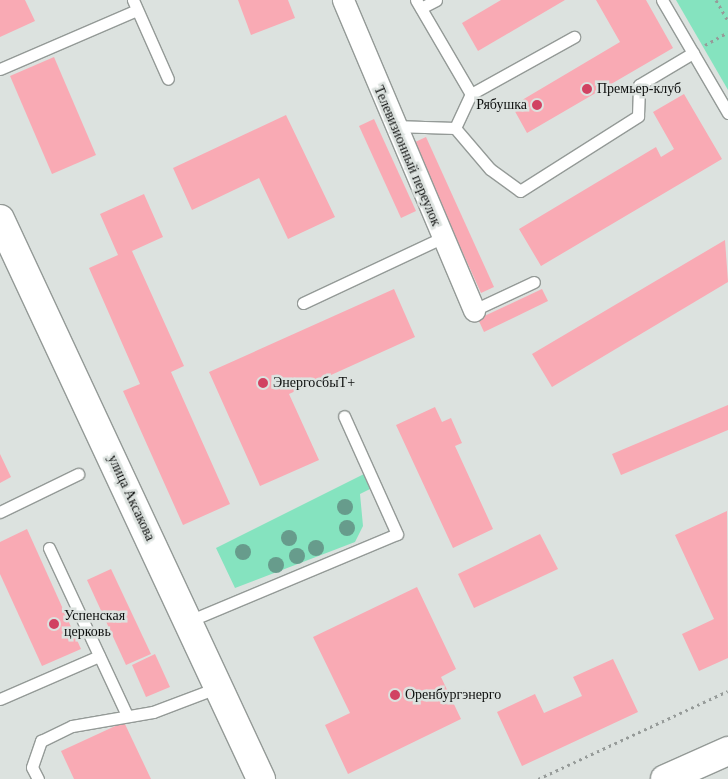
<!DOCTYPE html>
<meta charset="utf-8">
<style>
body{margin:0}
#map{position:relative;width:728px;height:779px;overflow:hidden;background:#dce2df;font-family:"Times New Roman",serif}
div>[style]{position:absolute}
.green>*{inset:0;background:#85e3bf}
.building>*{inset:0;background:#f9aab4}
.path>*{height:3px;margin-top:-1.5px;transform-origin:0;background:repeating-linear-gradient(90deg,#969b99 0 2.5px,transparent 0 6.5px)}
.roads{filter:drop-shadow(1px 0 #949a97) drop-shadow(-1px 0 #949a97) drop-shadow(0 1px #949a97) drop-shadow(0 -1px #949a97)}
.service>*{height:11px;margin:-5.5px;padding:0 5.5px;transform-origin:5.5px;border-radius:5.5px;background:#fff}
.minor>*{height:21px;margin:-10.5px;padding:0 10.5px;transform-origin:10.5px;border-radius:10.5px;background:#fff}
.secondary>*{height:28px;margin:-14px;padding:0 14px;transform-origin:14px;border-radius:14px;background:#fff}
.trees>*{width:16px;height:16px;margin:-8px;border-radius:50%;background:#679c8c}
.dots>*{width:14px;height:14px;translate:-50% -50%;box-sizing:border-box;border:2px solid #dce2df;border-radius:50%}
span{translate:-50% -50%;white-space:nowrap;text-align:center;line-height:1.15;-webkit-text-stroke:5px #dce2df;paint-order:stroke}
.poi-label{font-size:14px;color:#0d0f0e}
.left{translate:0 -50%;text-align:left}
.right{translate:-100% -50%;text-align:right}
.street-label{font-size:14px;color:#0d0f0e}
</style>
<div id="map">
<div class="green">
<div style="clip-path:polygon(676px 0,728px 0,728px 90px)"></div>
<div style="clip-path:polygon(364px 474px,370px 489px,360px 494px,363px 526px,355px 542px,235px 588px,216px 548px)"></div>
</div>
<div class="building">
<div style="clip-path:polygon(0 0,25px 0,35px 21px,0 37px)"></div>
<div style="clip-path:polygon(238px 0,288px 0,295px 18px,251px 35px)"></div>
<div style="clip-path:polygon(501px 0,565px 0,478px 51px,462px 23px)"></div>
<div style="clip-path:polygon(596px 0,646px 0,673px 48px,527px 133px,512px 106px,620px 42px)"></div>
<div style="clip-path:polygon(54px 57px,96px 155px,52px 174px,10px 76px)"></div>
<div style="clip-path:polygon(684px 94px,722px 159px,541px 266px,519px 229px,656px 147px,661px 157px,674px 149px,653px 112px)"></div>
<div style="clip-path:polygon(286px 115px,335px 217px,288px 239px,259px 178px,192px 210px,173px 168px)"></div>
<div style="clip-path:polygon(374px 119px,416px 211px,401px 218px,359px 126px)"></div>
<div style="clip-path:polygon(426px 137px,494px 287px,481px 293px,413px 143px)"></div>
<div style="clip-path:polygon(144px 194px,163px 237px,132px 251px,184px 366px,171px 372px,230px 504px,183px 525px,123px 391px,140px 384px,89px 268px,118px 255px,100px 214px)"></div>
<div style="clip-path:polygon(725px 240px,728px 282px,552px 387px,532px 354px)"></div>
<div style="clip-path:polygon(394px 289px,415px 337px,289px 394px,319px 460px,260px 486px,209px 372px)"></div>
<div style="clip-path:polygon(542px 289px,548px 301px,484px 332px,478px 319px)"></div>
<div style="clip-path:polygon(728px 405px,728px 430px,621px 475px,612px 454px)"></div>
<div style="clip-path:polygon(435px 407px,442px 422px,451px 418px,462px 443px,455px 446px,493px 529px,453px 548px,396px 425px)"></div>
<div style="clip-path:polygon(0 454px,11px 477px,0 483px)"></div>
<div style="clip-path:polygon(727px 511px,728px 658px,699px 671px,682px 634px,714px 619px,675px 535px)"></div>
<div style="clip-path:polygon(27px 529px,81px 649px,42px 666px,0 574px,0 542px)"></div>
<div style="clip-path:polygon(540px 534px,558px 569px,474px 608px,458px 574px)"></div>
<div style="clip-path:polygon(111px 569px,151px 654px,126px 665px,87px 580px)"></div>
<div style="clip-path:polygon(417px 587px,456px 669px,441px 677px,461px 719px,348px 774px,325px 725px,350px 713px,313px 637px)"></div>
<div style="clip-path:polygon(155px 654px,170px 687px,146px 697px,132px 665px)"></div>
<div style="clip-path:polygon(613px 659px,638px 712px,522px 766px,497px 712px,535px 694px,544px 713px,582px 696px,573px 677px)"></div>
<div style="clip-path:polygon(124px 722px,151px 779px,74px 779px,61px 751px)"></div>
</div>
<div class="path">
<div style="left:716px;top:0;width:24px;rotate:60deg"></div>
<div style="left:705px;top:45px;width:26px;rotate:-29deg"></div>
<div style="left:538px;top:779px;width:209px;rotate:-24.9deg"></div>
</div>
<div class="roads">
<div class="service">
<div style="left:133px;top:0;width:86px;rotate:66.1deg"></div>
<div style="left:416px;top:0;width:109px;rotate:59.7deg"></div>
<div style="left:471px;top:94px;width:118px;rotate:-29deg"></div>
<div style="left:662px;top:0;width:131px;rotate:59.7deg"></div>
<div style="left:421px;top:8px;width:17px;rotate:-28deg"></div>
<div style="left:0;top:69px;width:149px;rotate:-23.3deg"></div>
<div style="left:394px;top:126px;width:61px;rotate:1.9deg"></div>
<div style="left:455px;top:128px;width:54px;rotate:49.5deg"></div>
<div style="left:490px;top:169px;width:37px;rotate:36deg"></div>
<div style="left:520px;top:191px;width:140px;rotate:-32.4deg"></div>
<div style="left:638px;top:116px;width:31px;rotate:-88deg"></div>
<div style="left:639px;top:85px;width:63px;rotate:-30.7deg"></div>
<div style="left:455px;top:128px;width:38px;rotate:-65deg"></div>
<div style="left:303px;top:303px;width:153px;rotate:-25.1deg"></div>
<div style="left:474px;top:310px;width:66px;rotate:-25deg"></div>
<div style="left:0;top:512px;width:87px;rotate:-26deg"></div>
<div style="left:49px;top:548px;width:184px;rotate:65deg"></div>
<div style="left:189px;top:621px;width:225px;rotate:-22.7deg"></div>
<div style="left:397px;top:534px;width:129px;rotate:-114.2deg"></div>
<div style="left:0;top:699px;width:108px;rotate:-23.5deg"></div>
<div style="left:38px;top:779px;width:13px;rotate:-117deg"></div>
<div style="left:32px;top:767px;width:28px;rotate:-71deg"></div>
<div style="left:41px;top:741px;width:34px;rotate:-26deg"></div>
<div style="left:72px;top:726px;width:82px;rotate:-9.8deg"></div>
<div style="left:153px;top:712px;width:71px;rotate:-20.7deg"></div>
</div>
<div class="minor">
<div style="left:343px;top:0;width:337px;rotate:67.1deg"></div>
</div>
<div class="secondary">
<div style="left:0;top:219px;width:618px;rotate:65.01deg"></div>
<div style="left:665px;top:779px;width:69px;rotate:-24deg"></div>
</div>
</div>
<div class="trees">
<div style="left:345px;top:507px"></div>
<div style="left:347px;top:528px"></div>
<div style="left:289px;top:538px"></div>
<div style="left:316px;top:548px"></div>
<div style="left:243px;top:552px"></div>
<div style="left:297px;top:556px"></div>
<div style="left:276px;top:565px"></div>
</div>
<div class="dots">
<div style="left:587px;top:89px;background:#d14262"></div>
<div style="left:537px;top:105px;background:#d14262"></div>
<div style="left:263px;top:383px;background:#d14262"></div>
<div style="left:54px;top:624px;background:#d14262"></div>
<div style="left:395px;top:695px;background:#d14262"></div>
</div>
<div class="poi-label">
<span class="left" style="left:597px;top:89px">Премьер-клуб</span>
<span class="right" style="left:527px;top:105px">Рябушка</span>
<span class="left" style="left:273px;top:383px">ЭнергосбыТ+</span>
<span class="left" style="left:64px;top:624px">Успенская<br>церковь</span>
<span class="left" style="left:405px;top:695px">Оренбургэнерго</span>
</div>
<div class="street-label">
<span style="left:407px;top:156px;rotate:67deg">Телевизионный переулок</span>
<span style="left:131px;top:498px;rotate:65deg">улица Аксакова</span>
</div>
</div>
